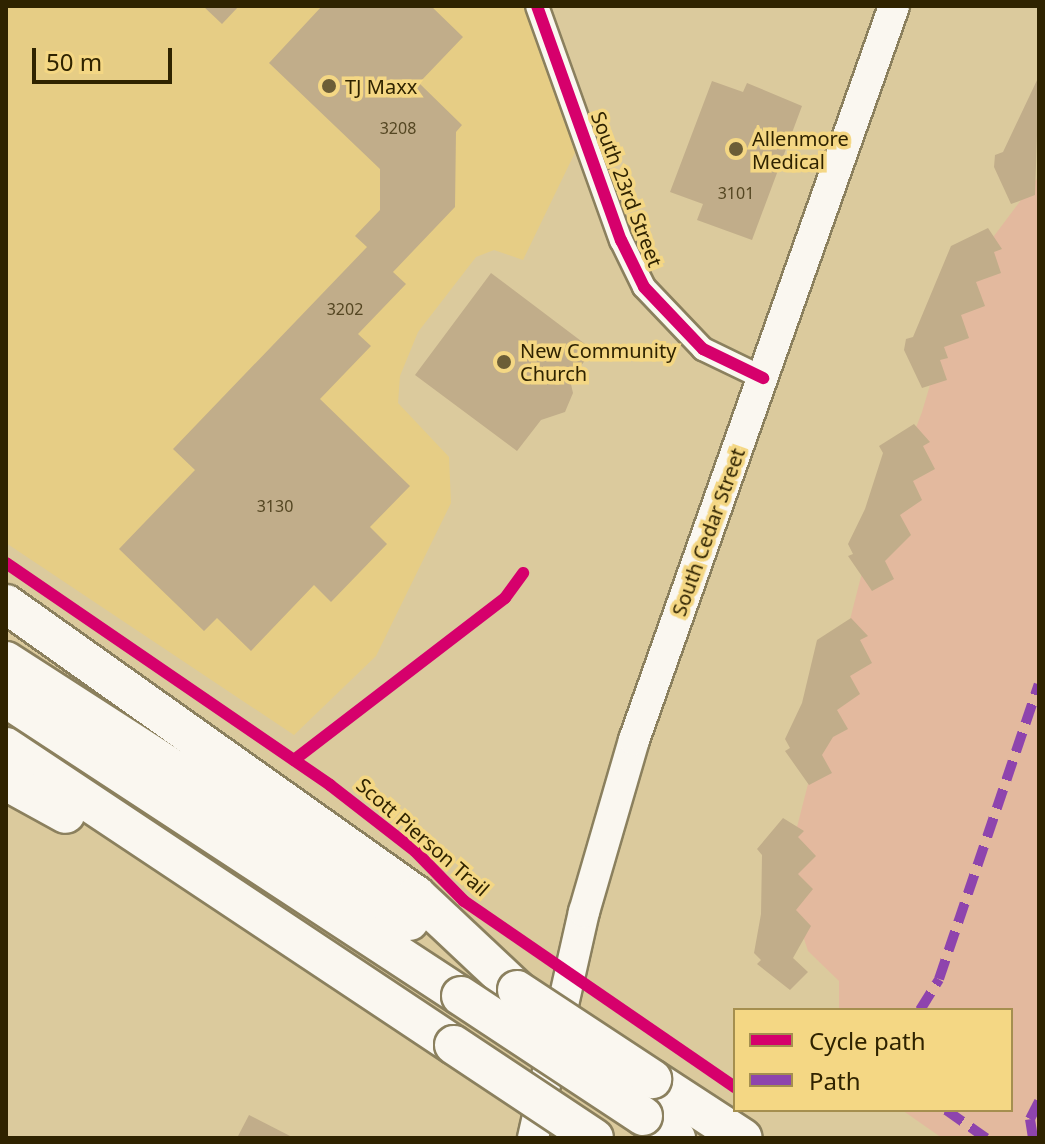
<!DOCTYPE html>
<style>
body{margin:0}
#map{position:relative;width:1045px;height:1144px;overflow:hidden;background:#dbca9d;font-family:"Noto Sans",sans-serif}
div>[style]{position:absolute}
.built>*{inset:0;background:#e6cd85}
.green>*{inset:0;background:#e3b99e}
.building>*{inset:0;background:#c1ad8a}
.roads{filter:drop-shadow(2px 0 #8b805e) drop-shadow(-2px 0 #8b805e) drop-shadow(0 2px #8b805e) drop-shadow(0 -2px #8b805e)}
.street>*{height:22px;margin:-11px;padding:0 11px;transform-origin:11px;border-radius:11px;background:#faf7f0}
.secondary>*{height:30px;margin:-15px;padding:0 15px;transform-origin:15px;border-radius:15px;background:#faf7f0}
.highway>*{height:38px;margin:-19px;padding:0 19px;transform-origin:19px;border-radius:19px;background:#faf7f0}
.bridges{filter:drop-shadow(2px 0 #8b805e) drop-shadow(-2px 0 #8b805e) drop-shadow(0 2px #8b805e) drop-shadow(0 -2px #8b805e)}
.highway-bridge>*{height:38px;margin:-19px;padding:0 19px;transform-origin:19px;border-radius:19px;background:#faf7f0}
.quiet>*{height:10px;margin-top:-5px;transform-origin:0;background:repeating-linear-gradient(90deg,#8e44ad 0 20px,transparent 0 30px)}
.cycleway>*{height:12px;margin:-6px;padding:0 6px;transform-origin:6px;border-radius:6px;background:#d6006c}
.dots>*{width:22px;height:22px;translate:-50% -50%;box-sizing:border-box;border:4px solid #f4d784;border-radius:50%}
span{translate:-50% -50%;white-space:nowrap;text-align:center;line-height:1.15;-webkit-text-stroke:7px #f4d784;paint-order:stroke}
.number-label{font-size:16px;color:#544622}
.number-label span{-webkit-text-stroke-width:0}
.poi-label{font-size:20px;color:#2f2300}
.left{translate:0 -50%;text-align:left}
.street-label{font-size:20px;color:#2f2300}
.frame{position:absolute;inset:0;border:8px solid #2f2300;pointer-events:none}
.legend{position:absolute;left:733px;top:1008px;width:280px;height:104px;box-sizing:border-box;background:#f4d784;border:2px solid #a58f4f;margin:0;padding:10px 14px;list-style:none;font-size:24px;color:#2f2300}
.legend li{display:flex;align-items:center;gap:16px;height:40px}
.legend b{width:40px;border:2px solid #a58f4f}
.scale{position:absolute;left:32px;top:48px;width:140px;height:36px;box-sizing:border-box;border:4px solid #2f2300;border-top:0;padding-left:10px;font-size:24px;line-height:28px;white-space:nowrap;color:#2f2300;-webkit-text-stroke:6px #f4d784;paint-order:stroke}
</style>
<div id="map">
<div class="built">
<div style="clip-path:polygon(6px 6px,537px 6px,584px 134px,523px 260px,494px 250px,476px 257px,418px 332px,400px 376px,398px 403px,449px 457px,451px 503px,376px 656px,294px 735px,6px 543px)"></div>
</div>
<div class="green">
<div style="clip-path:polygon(1039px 176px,1039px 1138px,942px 1138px,902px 1110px,1011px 1110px,1011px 1010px,839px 1010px,839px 981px,808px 951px,784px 878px,866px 557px,922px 412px,961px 280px)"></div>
</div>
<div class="building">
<div style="clip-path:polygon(203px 6px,239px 6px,222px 24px)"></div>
<div style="clip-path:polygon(322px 6px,431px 6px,463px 37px,419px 83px,462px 125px,456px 132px,455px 207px,393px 272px,406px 284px,358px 334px,371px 346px,320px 399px,410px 486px,370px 527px,387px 544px,331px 602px,314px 585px,251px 651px,217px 618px,204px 631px,119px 549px,195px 470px,173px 449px,367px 247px,355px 236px,380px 210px,380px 169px,269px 63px)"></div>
<div style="clip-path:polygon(1039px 76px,1035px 195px,1011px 204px,994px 167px,995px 155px,1003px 152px)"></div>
<div style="clip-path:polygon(712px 81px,743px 92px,747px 83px,802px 106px,752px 240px,697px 220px,703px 204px,670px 192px)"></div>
<div style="clip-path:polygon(988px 228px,1002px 249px,994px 252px,1001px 273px,976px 282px,985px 306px,961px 315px,969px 338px,944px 347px,948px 358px,940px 360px,947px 380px,922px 388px,904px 350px,906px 339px,913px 337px,951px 246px)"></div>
<div style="clip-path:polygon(491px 273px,593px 350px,570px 380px,573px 393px,565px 412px,541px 420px,517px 451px,415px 375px)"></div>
<div style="clip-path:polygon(914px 424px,930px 442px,923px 446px,935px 469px,913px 481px,922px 500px,900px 515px,911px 535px,885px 561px,894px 579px,872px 591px,848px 556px,853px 554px,848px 544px,865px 509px,883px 453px,879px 446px)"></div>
<div style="clip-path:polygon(851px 618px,868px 636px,860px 640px,872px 663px,850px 676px,860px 694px,837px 710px,848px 729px,833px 737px,822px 755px,832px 773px,809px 785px,785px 751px,790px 748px,785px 739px,802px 703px,817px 640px)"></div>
<div style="clip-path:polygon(783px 818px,804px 831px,798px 837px,816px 856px,798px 874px,813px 889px,796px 910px,811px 926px,793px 958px,808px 972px,790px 990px,757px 964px,761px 960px,754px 953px,761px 914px,762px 855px,757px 849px)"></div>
<div style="clip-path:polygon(249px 1115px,294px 1138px,237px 1138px)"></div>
</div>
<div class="roads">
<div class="street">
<div style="left:537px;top:6px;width:249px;rotate:70.3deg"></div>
<div style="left:621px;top:240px;width:52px;rotate:63.9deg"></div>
<div style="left:644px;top:287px;width:86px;rotate:46.4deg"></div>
<div style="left:703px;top:349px;width:67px;rotate:25.8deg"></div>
</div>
<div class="secondary">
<div style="left:533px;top:1138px;width:232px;rotate:-77.3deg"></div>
<div style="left:584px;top:912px;width:179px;rotate:-73.8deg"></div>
<div style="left:634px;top:740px;width:779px;rotate:-70.49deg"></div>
</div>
<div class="highway">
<div style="left:6px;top:604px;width:503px;rotate:35.37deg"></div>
<div style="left:416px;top:895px;width:139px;rotate:43.2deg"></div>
<div style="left:6px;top:661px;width:480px;rotate:32.8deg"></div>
<div style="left:6px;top:698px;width:544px;rotate:33.22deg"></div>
<div style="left:6px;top:747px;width:538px;rotate:33.63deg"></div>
<div style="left:6px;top:781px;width:68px;rotate:28.8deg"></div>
<div style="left:652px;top:1079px;width:108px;rotate:33deg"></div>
<div style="left:643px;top:1116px;width:40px;rotate:34deg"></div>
</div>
</div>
<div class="bridges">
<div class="highway-bridge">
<div style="left:517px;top:990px;width:162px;rotate:33.4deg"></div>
<div style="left:461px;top:996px;width:218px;rotate:33.4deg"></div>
<div style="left:454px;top:1045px;width:168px;rotate:33.6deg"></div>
</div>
</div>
<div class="quiet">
<div style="left:920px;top:1010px;width:36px;rotate:-58deg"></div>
<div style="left:939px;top:979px;width:311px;rotate:-71.3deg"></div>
<div style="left:946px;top:1110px;width:49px;rotate:35deg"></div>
<div style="left:1033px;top:1138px;width:19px;rotate:-99deg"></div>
<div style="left:1030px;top:1119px;width:20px;rotate:-63deg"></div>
</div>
<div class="cycleway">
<div style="left:537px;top:6px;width:249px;rotate:70.3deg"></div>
<div style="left:621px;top:240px;width:52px;rotate:63.9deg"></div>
<div style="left:644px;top:287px;width:86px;rotate:46.4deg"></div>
<div style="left:703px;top:349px;width:67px;rotate:25.8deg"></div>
<div style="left:6px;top:563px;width:393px;rotate:34.4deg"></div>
<div style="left:330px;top:785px;width:108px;rotate:37.8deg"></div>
<div style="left:415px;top:851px;width:70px;rotate:45.6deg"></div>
<div style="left:464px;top:901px;width:329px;rotate:34.5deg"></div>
<div style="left:294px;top:760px;width:266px;rotate:-37.5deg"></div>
<div style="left:505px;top:598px;width:31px;rotate:-54deg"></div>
</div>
<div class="dots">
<div style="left:329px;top:86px;background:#6b5d37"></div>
<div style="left:736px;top:149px;background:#6b5d37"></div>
<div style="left:504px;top:362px;background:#6b5d37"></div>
</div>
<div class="number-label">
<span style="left:398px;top:128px">3208</span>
<span style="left:736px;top:193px">3101</span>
<span style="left:345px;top:309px">3202</span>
<span style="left:275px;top:506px">3130</span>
</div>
<div class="poi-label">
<span class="left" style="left:345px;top:86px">TJ Maxx</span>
<span class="left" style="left:752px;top:150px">Allenmore<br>Medical</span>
<span class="left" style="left:520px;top:362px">New Community<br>Church</span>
</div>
<div class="street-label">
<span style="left:627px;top:189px;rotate:69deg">South 23rd Street</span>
<span style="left:708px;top:532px;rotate:-70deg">South Cedar Street</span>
<span style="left:423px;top:837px;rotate:41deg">Scott Pierson Trail</span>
</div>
<div class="frame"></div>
<ul class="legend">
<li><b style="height:10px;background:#d6006c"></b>Cycle path</li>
<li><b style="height:10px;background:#8e44ad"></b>Path</li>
</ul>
<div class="scale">50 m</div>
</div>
